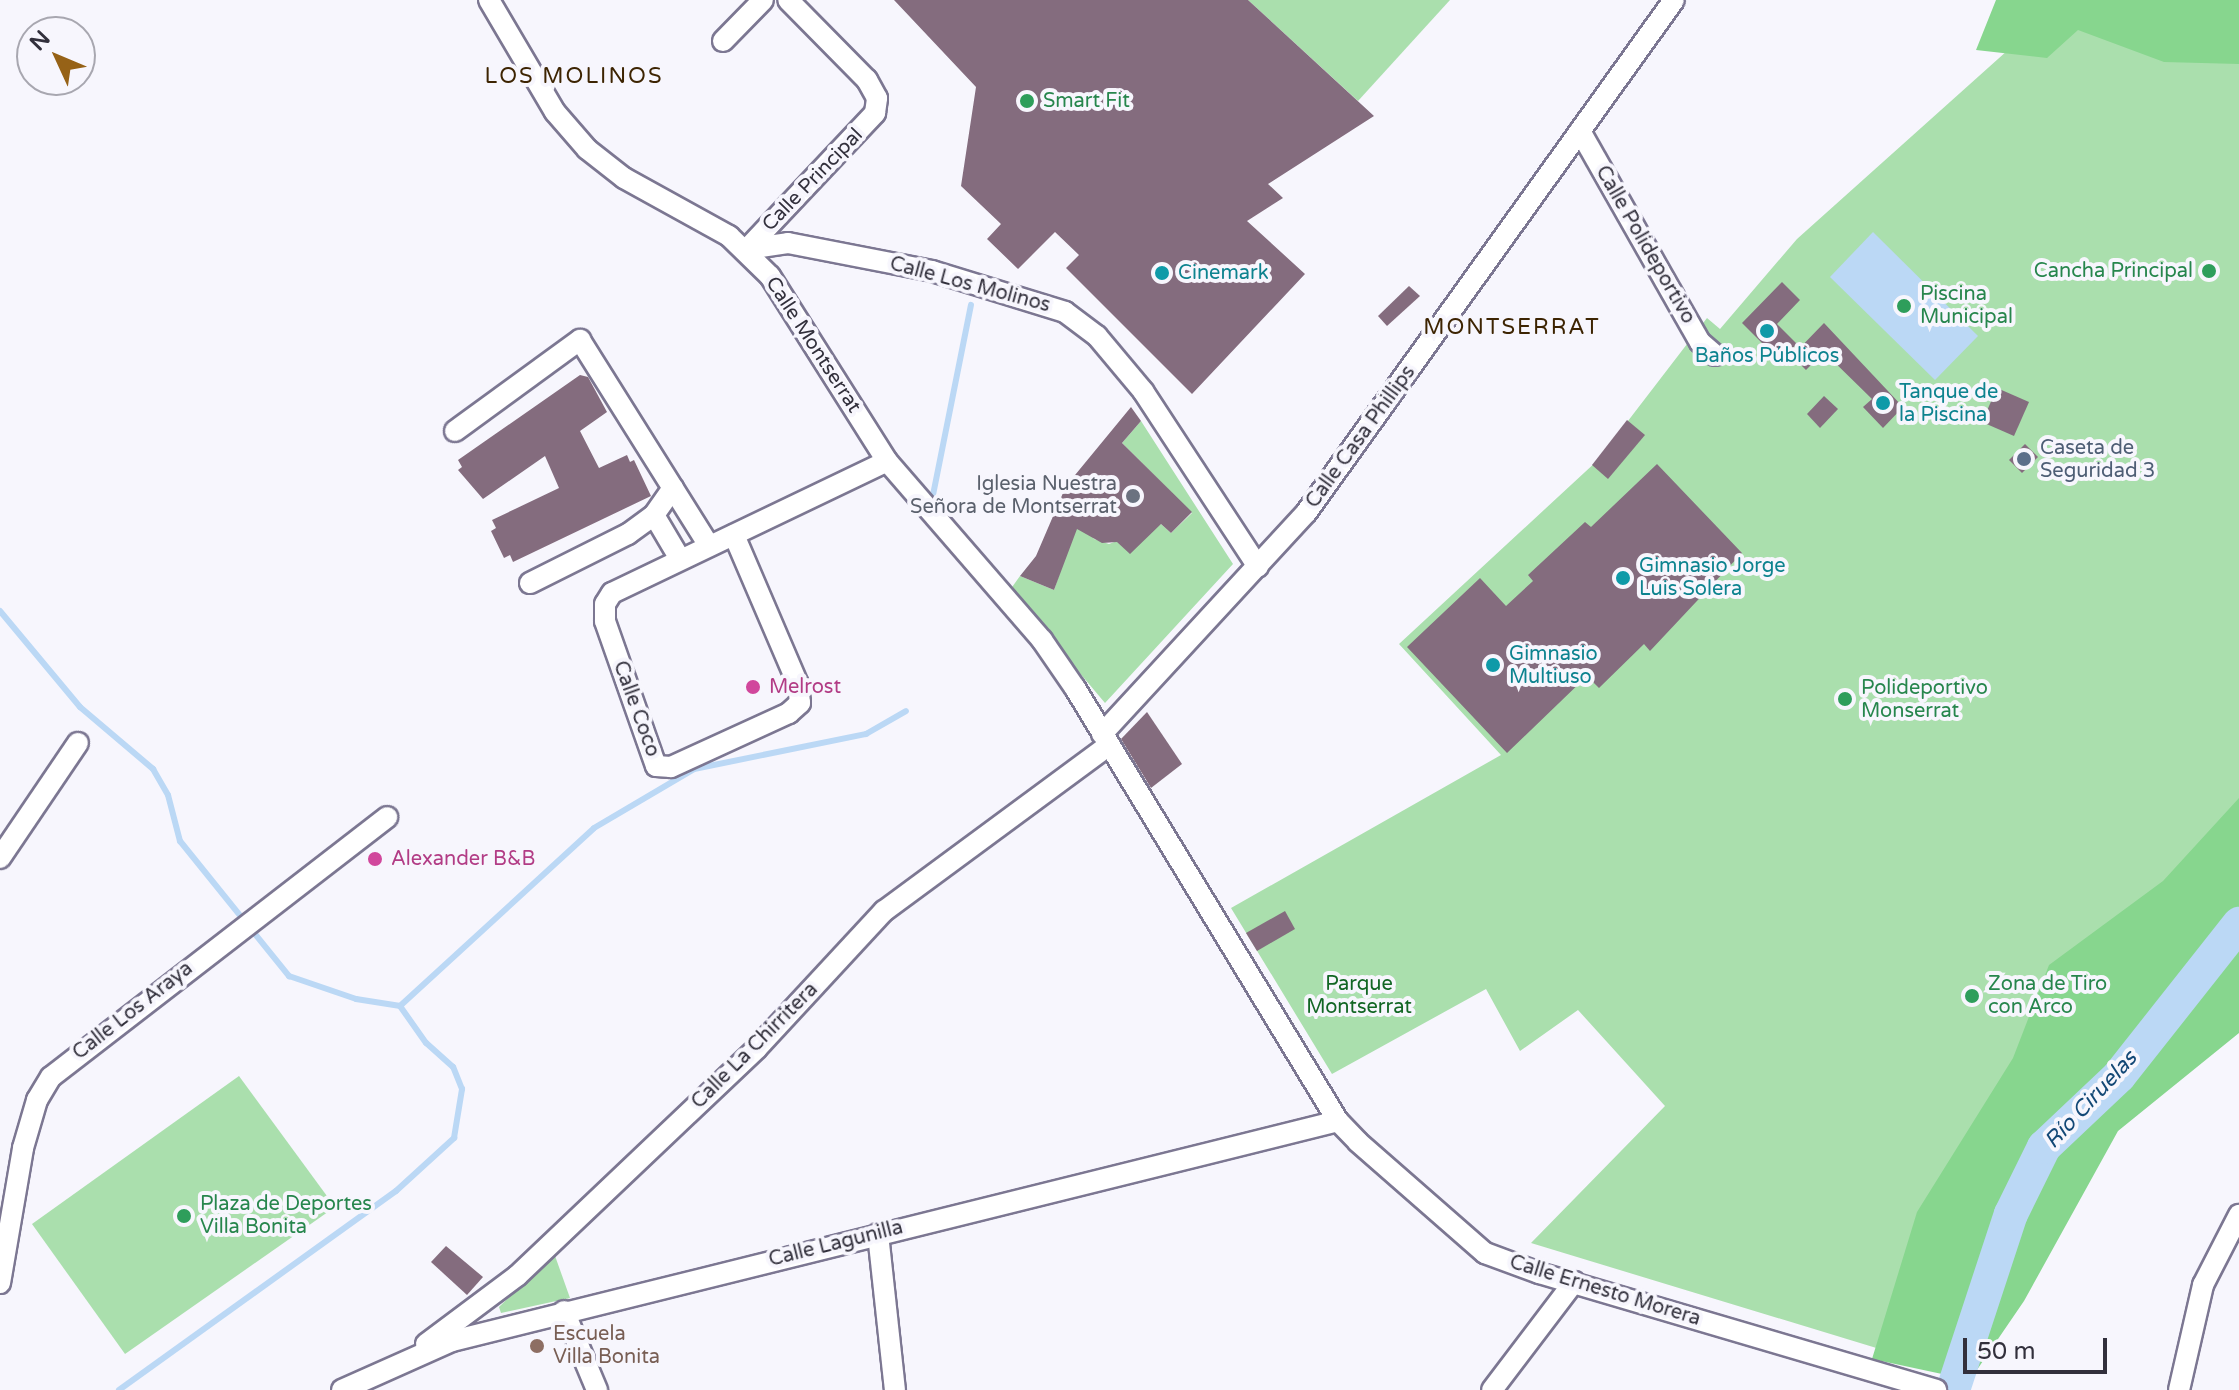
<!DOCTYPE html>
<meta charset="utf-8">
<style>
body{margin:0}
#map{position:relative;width:2239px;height:1390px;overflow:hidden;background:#f7f6fd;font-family:"Varela Round",sans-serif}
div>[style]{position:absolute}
.green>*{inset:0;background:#aadfad}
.forest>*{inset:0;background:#87d68e}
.water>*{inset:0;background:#bbd8f5}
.stream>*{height:6px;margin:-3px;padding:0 3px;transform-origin:3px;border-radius:3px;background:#bbd8f5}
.river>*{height:34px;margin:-17px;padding:0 17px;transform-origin:17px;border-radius:17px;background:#bbd8f5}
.building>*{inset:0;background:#846c7e}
.roads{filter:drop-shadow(2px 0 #7c7792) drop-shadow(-2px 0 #7c7792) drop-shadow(0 2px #7c7792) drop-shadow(0 -2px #7c7792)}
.minor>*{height:20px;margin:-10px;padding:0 10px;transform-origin:10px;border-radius:10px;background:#fff}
.dots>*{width:22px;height:22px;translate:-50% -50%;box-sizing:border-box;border:4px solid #f7f6fd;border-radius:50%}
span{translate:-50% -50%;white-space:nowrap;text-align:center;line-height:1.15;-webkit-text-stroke:8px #f7f6fd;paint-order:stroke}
.leisure-label{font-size:20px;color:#27864d}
.left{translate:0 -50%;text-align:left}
.right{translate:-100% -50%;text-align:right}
.street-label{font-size:20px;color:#32303c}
.culture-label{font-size:20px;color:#0d838f}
.service-label{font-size:20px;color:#4e5e75}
.worship-label{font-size:20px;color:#5b616d}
.hotel-label{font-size:20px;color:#b23c85}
.park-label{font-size:20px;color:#126624}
.education-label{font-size:20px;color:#785e54}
.neighbourhood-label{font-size:22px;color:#3d2402;letter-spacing:2px}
.water-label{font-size:22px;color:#134876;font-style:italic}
.north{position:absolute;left:16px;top:16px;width:80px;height:80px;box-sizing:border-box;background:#f7f6fd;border:2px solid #a8a7b0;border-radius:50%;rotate:314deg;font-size:22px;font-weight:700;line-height:32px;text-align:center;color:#32303c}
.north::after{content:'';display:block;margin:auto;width:28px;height:36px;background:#966217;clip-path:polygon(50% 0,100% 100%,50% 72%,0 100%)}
.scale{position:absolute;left:1963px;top:1338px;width:144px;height:36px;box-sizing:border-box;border:4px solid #32303c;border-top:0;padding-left:10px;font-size:24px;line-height:28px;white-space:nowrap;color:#32303c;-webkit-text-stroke:6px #f7f6fd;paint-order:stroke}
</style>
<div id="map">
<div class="green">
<div style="clip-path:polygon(1248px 0,1450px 0,1358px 101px)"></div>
<div style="clip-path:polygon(2239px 18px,2239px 892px,1942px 1368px,1531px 1243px,1665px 1106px,1578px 1010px,1520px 1051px,1486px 989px,1332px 1074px,1231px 908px,1501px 755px,1399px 644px,1598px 460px,1707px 318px,1720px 329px,1797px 239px,2027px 33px)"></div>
<div style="clip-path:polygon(1141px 421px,1233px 564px,1105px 703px,1010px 590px,1020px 576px,1054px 590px,1098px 460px,1089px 530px,1094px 539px,1109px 544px,1161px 524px,1171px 533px,1192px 513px,1122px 443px)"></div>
<div style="clip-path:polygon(239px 1076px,335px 1207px,125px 1354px,32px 1224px)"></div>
<div style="clip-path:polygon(554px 1253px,570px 1298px,501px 1313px,499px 1307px)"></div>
</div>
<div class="forest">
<div style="clip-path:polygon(1996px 0,2239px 0,2239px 64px,2164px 62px,2078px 30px,2047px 58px,1976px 50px)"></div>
<div style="clip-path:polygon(2239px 798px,2239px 1033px,2118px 1131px,2024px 1301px,1970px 1380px,1872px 1359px,1917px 1212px,2013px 1058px,2049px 965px,2163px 881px)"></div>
</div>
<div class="water">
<div style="clip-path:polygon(1873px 232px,1978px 336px,1935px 380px,1830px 277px)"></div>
</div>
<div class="stream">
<div style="left:932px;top:500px;width:199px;rotate:-78.7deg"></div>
<div style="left:0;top:611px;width:125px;rotate:50.2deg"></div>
<div style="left:80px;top:707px;width:96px;rotate:40.3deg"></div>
<div style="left:153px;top:769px;width:30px;rotate:60deg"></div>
<div style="left:168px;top:795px;width:48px;rotate:75.4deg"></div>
<div style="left:180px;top:841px;width:174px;rotate:51.1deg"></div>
<div style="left:289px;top:976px;width:71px;rotate:18.9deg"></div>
<div style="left:356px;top:999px;width:45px;rotate:9deg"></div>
<div style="left:400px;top:1006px;width:263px;rotate:-42.5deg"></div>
<div style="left:594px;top:828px;width:116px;rotate:-30.5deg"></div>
<div style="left:694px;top:769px;width:176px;rotate:-11.5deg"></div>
<div style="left:866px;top:734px;width:46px;rotate:-29.9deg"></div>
<div style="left:119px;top:1390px;width:341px;rotate:-35.7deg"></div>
<div style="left:396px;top:1191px;width:79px;rotate:-42.4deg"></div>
<div style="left:454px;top:1138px;width:50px;rotate:-80.7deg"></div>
<div style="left:462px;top:1089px;width:24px;rotate:-112deg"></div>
<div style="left:453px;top:1067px;width:36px;rotate:-138deg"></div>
<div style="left:426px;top:1043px;width:45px;rotate:-125.1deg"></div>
</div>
<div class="river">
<div style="left:1953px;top:1390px;width:185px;rotate:-71.8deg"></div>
<div style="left:2011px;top:1214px;width:75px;rotate:-63.8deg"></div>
<div style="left:2044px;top:1147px;width:103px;rotate:-43.4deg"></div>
<div style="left:2119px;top:1076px;width:194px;rotate:-51.7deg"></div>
</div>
<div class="building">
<div style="clip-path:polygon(894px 0,1248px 0,1374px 116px,1268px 184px,1283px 198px,1247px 221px,1305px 274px,1192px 394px,1066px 268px,1079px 255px,1055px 232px,1018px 269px,987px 239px,1001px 224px,961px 186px,976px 87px)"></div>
<div style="clip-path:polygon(1782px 282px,1800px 300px,1777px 324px,1797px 344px,1780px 361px,1742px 323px)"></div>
<div style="clip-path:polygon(1409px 286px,1420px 296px,1387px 326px,1378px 316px)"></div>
<div style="clip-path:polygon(1824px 323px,1903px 407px,1883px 428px,1863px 407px,1872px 399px,1824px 352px,1806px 370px,1792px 356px)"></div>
<div style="clip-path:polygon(580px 375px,588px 377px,607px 412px,580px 431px,599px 468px,627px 455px,630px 462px,634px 460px,651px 496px,513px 562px,510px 555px,504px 558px,491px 531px,496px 528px,492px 520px,559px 488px,545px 456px,483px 499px,458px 470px,462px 467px,458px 460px)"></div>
<div style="clip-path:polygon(1997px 388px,2029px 402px,2014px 436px,1982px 422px)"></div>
<div style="clip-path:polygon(1824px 396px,1838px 409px,1820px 428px,1807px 414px)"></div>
<div style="clip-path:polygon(1131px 407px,1141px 421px,1122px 443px,1192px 512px,1171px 533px,1161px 524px,1130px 554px,1117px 542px,1102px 543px,1077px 529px,1054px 590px,1020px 576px,1036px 556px,1066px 486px)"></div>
<div style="clip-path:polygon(1627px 420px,1645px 435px,1608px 479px,1592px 465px)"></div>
<div style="clip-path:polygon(2025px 444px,2038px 457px,2022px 473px,2009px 460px)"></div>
<div style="clip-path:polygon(1657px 464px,1742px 553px,1650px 651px,1644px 644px,1599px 688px,1587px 676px,1507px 753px,1407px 647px,1480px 578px,1506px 606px,1533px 581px,1528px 575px,1585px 522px,1591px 527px)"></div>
<div style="clip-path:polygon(1147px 712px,1182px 764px,1151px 788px,1121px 739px)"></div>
<div style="clip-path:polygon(1285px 911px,1295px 929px,1257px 951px,1246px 933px)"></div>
<div style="clip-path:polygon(446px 1246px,483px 1277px,467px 1295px,431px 1262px)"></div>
</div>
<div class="roads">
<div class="minor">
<div style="left:489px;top:0;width:130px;rotate:59.5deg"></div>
<div style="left:555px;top:112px;width:49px;rotate:49.1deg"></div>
<div style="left:587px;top:149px;width:47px;rotate:38.1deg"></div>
<div style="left:624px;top:178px;width:120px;rotate:28.9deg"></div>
<div style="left:729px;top:236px;width:57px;rotate:44.3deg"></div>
<div style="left:770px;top:276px;width:219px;rotate:57.7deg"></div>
<div style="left:887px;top:461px;width:237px;rotate:49.1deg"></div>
<div style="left:1042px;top:640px;width:58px;rotate:55.5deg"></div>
<div style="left:1075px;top:688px;width:507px;rotate:58.73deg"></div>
<div style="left:1338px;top:1121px;width:29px;rotate:46deg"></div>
<div style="left:1358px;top:1142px;width:169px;rotate:41.2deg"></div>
<div style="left:1485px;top:1253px;width:58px;rotate:20.3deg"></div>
<div style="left:1539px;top:1273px;width:414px;rotate:16.4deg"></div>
<div style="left:723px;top:41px;width:57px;rotate:-45.7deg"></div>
<div style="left:1580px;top:131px;width:243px;rotate:60.4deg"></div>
<div style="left:1700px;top:342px;width:20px;rotate:41deg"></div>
<div style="left:747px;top:249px;width:41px;rotate:-8.3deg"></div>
<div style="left:788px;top:243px;width:147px;rotate:11deg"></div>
<div style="left:932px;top:271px;width:139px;rotate:17.1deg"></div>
<div style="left:1065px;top:312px;width:40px;rotate:37deg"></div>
<div style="left:1097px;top:336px;width:72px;rotate:50.1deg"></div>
<div style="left:1143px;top:391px;width:210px;rotate:56.8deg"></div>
<div style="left:747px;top:249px;width:187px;rotate:-46.7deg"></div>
<div style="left:875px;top:113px;width:15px;rotate:-82deg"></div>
<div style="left:877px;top:98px;width:21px;rotate:-119deg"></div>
<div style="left:867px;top:80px;width:112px;rotate:-134.6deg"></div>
<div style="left:455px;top:431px;width:155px;rotate:-36.1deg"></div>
<div style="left:580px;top:340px;width:243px;rotate:57.9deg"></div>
<div style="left:654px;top:515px;width:51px;rotate:59.4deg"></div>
<div style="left:734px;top:535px;width:162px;rotate:66.8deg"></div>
<div style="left:798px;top:684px;width:19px;rotate:84deg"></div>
<div style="left:800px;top:703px;width:15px;rotate:138deg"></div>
<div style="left:789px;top:713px;width:130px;rotate:155.4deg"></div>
<div style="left:671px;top:767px;width:15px;rotate:-176deg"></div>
<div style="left:656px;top:766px;width:154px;rotate:-109.4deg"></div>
<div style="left:605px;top:621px;width:17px;rotate:-90deg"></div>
<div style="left:605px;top:604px;width:13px;rotate:-58deg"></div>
<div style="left:612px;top:593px;width:305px;rotate:-25.6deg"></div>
<div style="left:530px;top:583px;width:110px;rotate:-26.6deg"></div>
<div style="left:628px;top:534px;width:32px;rotate:-36deg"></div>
<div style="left:654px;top:515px;width:33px;rotate:-55deg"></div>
<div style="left:1102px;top:734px;width:301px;rotate:-47.3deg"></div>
<div style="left:1306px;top:513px;width:631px;rotate:-54.35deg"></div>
<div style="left:0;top:858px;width:139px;rotate:-55.9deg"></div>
<div style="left:878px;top:1234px;width:157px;rotate:83.8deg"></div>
<div style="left:0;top:1283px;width:137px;rotate:-80.3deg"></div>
<div style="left:23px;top:1148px;width:50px;rotate:-73.7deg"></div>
<div style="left:37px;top:1100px;width:27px;rotate:-59deg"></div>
<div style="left:51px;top:1077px;width:425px;rotate:-37.7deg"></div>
<div style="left:564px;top:1311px;width:86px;rotate:67.3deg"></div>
<div style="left:426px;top:1344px;width:114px;rotate:-36.8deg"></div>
<div style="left:517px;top:1276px;width:331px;rotate:-43.5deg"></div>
<div style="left:757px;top:1048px;width:187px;rotate:-47.2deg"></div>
<div style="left:884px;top:911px;width:280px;rotate:-36.4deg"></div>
<div style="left:342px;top:1390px;width:120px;rotate:-24deg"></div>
<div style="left:452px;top:1341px;width:913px;rotate:-13.94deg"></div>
<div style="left:1492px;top:1390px;width:136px;rotate:-52.8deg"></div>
<div style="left:2179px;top:1390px;width:108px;rotate:-77.1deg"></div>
<div style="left:2203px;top:1285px;width:79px;rotate:-62.8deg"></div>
</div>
</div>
<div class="dots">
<div style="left:1027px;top:101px;background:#2e9e5b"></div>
<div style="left:2209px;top:271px;background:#2e9e5b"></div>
<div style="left:1162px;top:273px;background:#0f9aa8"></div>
<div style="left:1904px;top:306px;background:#2e9e5b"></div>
<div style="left:1767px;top:331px;background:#0f9aa8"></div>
<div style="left:1883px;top:403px;background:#0f9aa8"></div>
<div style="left:2024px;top:459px;background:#5c6f8a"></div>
<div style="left:1133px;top:496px;background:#6b7280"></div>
<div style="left:1623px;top:578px;background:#0f9aa8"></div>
<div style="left:1493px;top:665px;background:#0f9aa8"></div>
<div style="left:753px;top:687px;background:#d1479c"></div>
<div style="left:1845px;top:699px;background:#2e9e5b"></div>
<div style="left:375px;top:859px;background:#d1479c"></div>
<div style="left:1972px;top:996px;background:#2e9e5b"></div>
<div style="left:184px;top:1216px;background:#2e9e5b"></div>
<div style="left:537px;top:1346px;background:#8d6e63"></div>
</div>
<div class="leisure-label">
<span class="left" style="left:1043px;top:101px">Smart Fit</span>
<span class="right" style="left:2193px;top:271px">Cancha Principal</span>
<span class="left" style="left:1920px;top:306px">Piscina<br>Municipal</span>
<span class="left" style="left:1861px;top:700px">Polideportivo<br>Monserrat</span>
<span class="left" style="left:1988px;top:996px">Zona de Tiro<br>con Arco</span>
<span class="left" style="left:200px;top:1216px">Plaza de Deportes<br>Villa Bonita</span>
</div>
<div class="street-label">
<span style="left:813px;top:180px;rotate:-46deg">Calle Principal</span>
<span style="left:1645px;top:245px;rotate:60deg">Calle Polideportivo</span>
<span style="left:970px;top:285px;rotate:15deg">Calle Los Molinos</span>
<span style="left:813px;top:345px;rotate:57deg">Calle Montserrat</span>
<span style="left:1361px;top:437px;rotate:-54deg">Calle Casa Phillips</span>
<span style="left:636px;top:709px;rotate:70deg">Calle Coco</span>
<span style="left:133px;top:1011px;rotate:-38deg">Calle Los Araya</span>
<span style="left:755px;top:1046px;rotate:-45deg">Calle La Chirritera</span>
<span style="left:836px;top:1244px;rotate:-14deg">Calle Lagunilla</span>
<span style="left:1605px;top:1291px;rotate:17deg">Calle Ernesto Morera</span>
</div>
<div class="culture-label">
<span class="left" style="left:1178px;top:273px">Cinemark</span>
<span style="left:1767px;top:356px">Baños Públicos</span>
<span class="left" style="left:1899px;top:404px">Tanque de<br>la Piscina</span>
<span class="left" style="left:1639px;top:578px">Gimnasio Jorge<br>Luis Solera</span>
<span class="left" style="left:1509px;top:666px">Gimnasio<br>Multiuso</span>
</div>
<div class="service-label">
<span class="left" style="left:2040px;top:460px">Caseta de<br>Seguridad 3</span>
</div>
<div class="worship-label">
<span class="right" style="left:1117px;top:496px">Iglesia Nuestra<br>Señora de Montserrat</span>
</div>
<div class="hotel-label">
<span class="left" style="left:769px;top:687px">Melrost</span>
<span class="left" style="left:391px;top:859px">Alexander B&amp;B</span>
</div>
<div class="park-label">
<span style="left:1359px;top:996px">Parque<br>Montserrat</span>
</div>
<div class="education-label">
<span class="left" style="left:553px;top:1346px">Escuela<br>Villa Bonita</span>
</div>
<div class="neighbourhood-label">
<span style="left:574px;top:77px">LOS MOLINOS</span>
<span style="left:1512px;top:328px">MONTSERRAT</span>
</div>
<div class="water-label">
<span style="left:2091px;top:1100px;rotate:-47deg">Río Ciruelas</span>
</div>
<div class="north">N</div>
<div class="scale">50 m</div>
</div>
